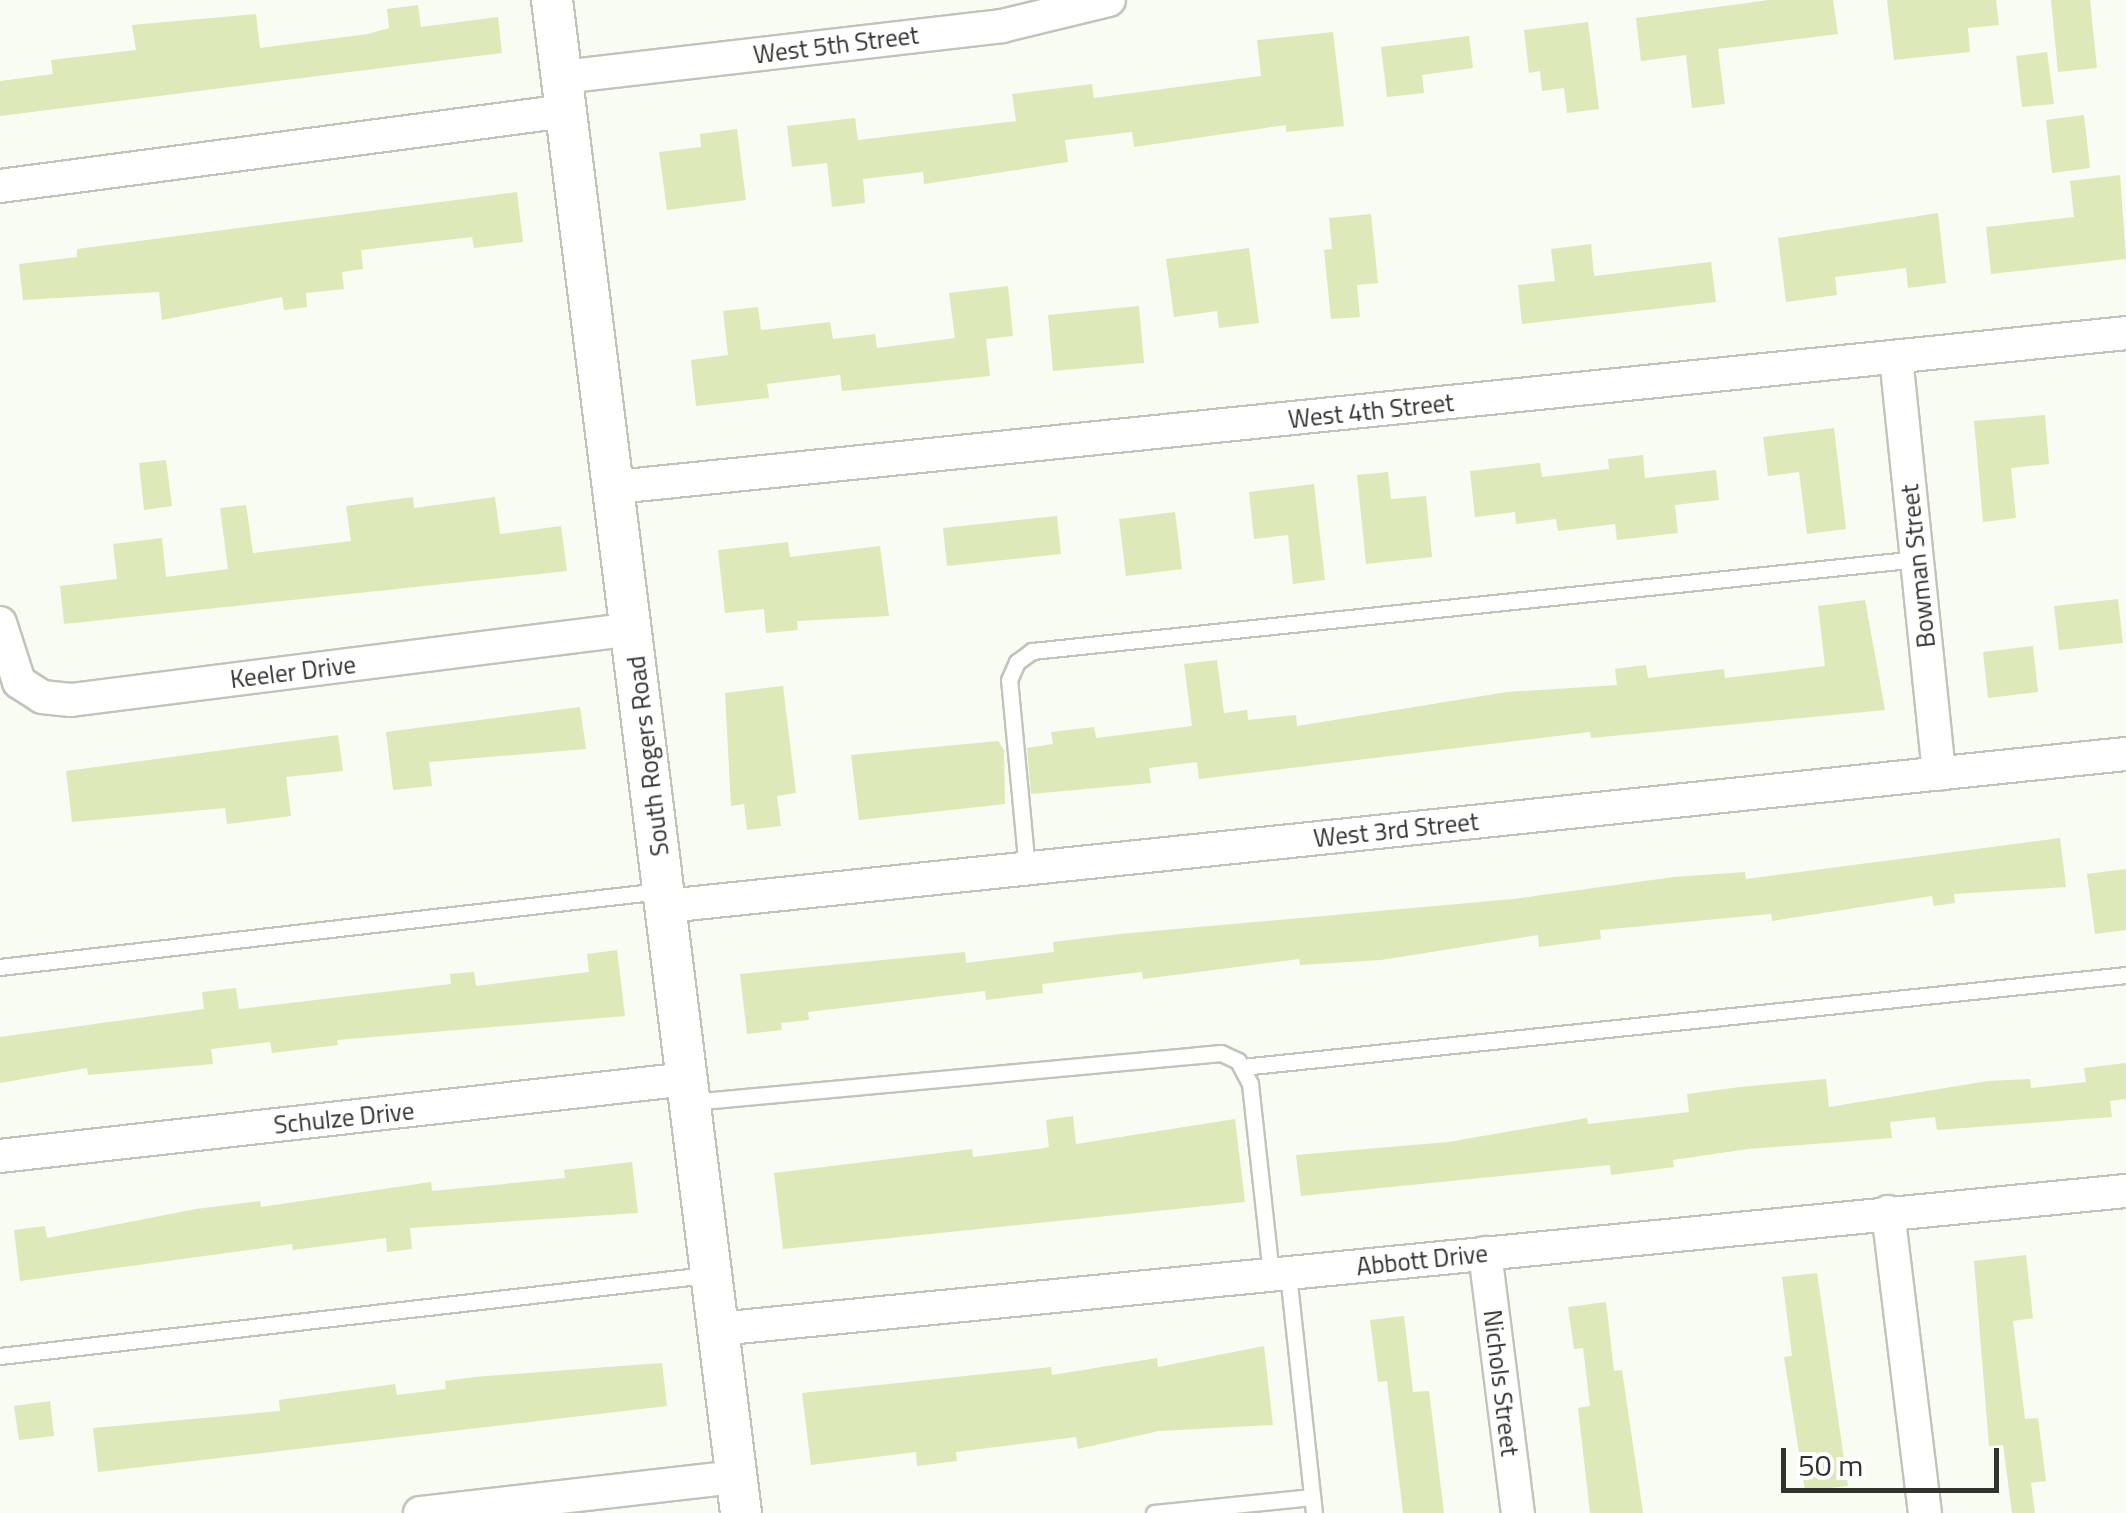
<!DOCTYPE html>
<style>
body{margin:0}
#map{position:relative;width:2126px;height:1513px;overflow:hidden;background:#f9fcf2;font-family:"Titillium Web",sans-serif}
div>[style]{position:absolute}
.building>*{inset:0;background:#dde9b8}
.roads{filter:drop-shadow(2px 0 #c2c4bb) drop-shadow(-2px 0 #c2c4bb) drop-shadow(0 2px #c2c4bb) drop-shadow(0 -2px #c2c4bb)}
.service>*{height:15px;margin:-7.5px;padding:0 7.5px;transform-origin:7.5px;border-radius:7.5px;background:#fff}
.minor>*{height:32px;margin:-16px;padding:0 16px;transform-origin:16px;border-radius:16px;background:#fff}
.tertiary>*{height:40px;margin:-20px;padding:0 20px;transform-origin:20px;border-radius:20px;background:#fff}
span{translate:-50% -50%;white-space:nowrap;text-align:center;line-height:1.15;-webkit-text-stroke:8px #fff;paint-order:stroke}
.street-label{font-size:25px;color:#32332f}
.scale{position:absolute;left:1781px;top:1448px;width:218px;height:45px;box-sizing:border-box;border:5px solid #32332f;border-top:0;padding-left:12px;font-size:30px;line-height:35px;white-space:nowrap;color:#32332f;-webkit-text-stroke:8px #fff;paint-order:stroke}
</style>
<div id="map">
<div class="building">
<div style="clip-path:polygon(1769px 0,1833px 0,1838px 34px,1718px 49px,1725px 104px,1692px 108px,1686px 55px,1641px 61px,1636px 18px)"></div>
<div style="clip-path:polygon(1887px 0,1996px 0,1999px 25px,1968px 28px,1970px 52px,1894px 60px)"></div>
<div style="clip-path:polygon(2051px 0,2090px 0,2097px 68px,2058px 72px)"></div>
<div style="clip-path:polygon(418px 5px,421px 27px,498px 17px,502px 53px,0 116px,0 81px,53px 74px,51px 60px,136px 50px,132px 25px,256px 14px,260px 48px,368px 34px,389px 28px,387px 9px)"></div>
<div style="clip-path:polygon(1588px 22px,1599px 109px,1567px 113px,1564px 88px,1542px 91px,1540px 71px,1529px 73px,1524px 30px)"></div>
<div style="clip-path:polygon(1333px 32px,1344px 126px,1286px 132px,1286px 125px,1134px 147px,1132px 132px,1065px 140px,1068px 162px,924px 184px,923px 172px,863px 179px,865px 203px,832px 207px,827px 163px,792px 167px,787px 126px,855px 118px,858px 140px,1016px 121px,1012px 94px,1092px 84px,1094px 98px,1261px 76px,1257px 40px)"></div>
<div style="clip-path:polygon(1469px 36px,1473px 68px,1422px 75px,1424px 93px,1387px 97px,1381px 47px)"></div>
<div style="clip-path:polygon(2047px 52px,2054px 104px,2022px 107px,2016px 56px)"></div>
<div style="clip-path:polygon(2084px 115px,2090px 168px,2052px 173px,2046px 120px)"></div>
<div style="clip-path:polygon(737px 129px,746px 200px,667px 210px,659px 152px,701px 147px,700px 134px)"></div>
<div style="clip-path:polygon(2120px 175px,2126px 259px,1991px 274px,1986px 227px,2074px 217px,2070px 181px)"></div>
<div style="clip-path:polygon(517px 192px,523px 242px,474px 248px,472px 237px,361px 250px,363px 269px,342px 272px,344px 289px,306px 293px,307px 307px,284px 310px,282px 297px,162px 320px,159px 292px,23px 300px,19px 264px,77px 257px,77px 249px)"></div>
<div style="clip-path:polygon(1938px 213px,1946px 283px,1908px 288px,1906px 268px,1835px 277px,1837px 295px,1786px 302px,1778px 238px)"></div>
<div style="clip-path:polygon(1371px 214px,1378px 283px,1357px 285px,1360px 317px,1331px 319px,1324px 250px,1332px 249px,1329px 218px)"></div>
<div style="clip-path:polygon(1591px 244px,1594px 276px,1711px 262px,1716px 302px,1522px 324px,1518px 285px,1555px 281px,1551px 249px)"></div>
<div style="clip-path:polygon(1249px 248px,1259px 323px,1219px 328px,1217px 311px,1174px 317px,1166px 259px)"></div>
<div style="clip-path:polygon(1008px 286px,1013px 336px,986px 339px,990px 376px,842px 391px,840px 375px,767px 384px,769px 398px,696px 406px,691px 360px,728px 355px,723px 311px,758px 307px,761px 330px,830px 322px,833px 339px,875px 334px,877px 348px,955px 338px,949px 293px)"></div>
<div style="clip-path:polygon(1139px 306px,1144px 363px,1053px 371px,1048px 315px)"></div>
<div style="clip-path:polygon(2045px 415px,2049px 464px,2011px 468px,2016px 518px,1983px 522px,1974px 421px)"></div>
<div style="clip-path:polygon(1834px 428px,1846px 529px,1807px 534px,1799px 472px,1768px 476px,1763px 437px)"></div>
<div style="clip-path:polygon(1643px 455px,1645px 478px,1716px 470px,1719px 500px,1675px 505px,1678px 533px,1617px 540px,1615px 524px,1558px 531px,1556px 519px,1516px 524px,1515px 512px,1475px 517px,1470px 471px,1540px 463px,1542px 477px,1609px 469px,1608px 459px)"></div>
<div style="clip-path:polygon(166px 460px,172px 506px,144px 510px,139px 463px)"></div>
<div style="clip-path:polygon(1388px 472px,1391px 499px,1426px 496px,1432px 557px,1366px 564px,1357px 475px)"></div>
<div style="clip-path:polygon(1314px 484px,1325px 580px,1293px 584px,1288px 535px,1254px 539px,1249px 492px)"></div>
<div style="clip-path:polygon(413px 497px,414px 508px,495px 497px,500px 534px,561px 526px,567px 571px,64px 624px,60px 586px,117px 579px,113px 544px,162px 538px,166px 577px,228px 569px,220px 508px,246px 505px,253px 553px,351px 541px,346px 506px)"></div>
<div style="clip-path:polygon(1175px 512px,1182px 569px,1126px 576px,1119px 519px)"></div>
<div style="clip-path:polygon(1057px 516px,1061px 554px,947px 566px,943px 528px)"></div>
<div style="clip-path:polygon(788px 542px,790px 557px,880px 546px,889px 616px,797px 621px,798px 630px,766px 633px,764px 609px,725px 613px,718px 550px)"></div>
<div style="clip-path:polygon(2118px 599px,2123px 643px,2059px 650px,2054px 606px)"></div>
<div style="clip-path:polygon(1865px 600px,1885px 710px,1591px 738px,1590px 732px,1199px 779px,1197px 762px,1149px 768px,1151px 783px,1031px 794px,1027px 748px,1053px 744px,1051px 732px,1094px 727px,1096px 738px,1192px 726px,1184px 664px,1217px 660px,1224px 713px,1247px 710px,1248px 720px,1296px 715px,1297px 726px,1507px 692px,1617px 685px,1615px 669px,1646px 665px,1648px 678px,1724px 669px,1725px 678px,1825px 666px,1818px 606px)"></div>
<div style="clip-path:polygon(2033px 646px,2038px 692px,1988px 698px,1983px 652px)"></div>
<div style="clip-path:polygon(783px 686px,796px 793px,777px 796px,781px 826px,747px 830px,744px 804px,731px 806px,725px 693px)"></div>
<div style="clip-path:polygon(580px 707px,586px 749px,429px 762px,432px 786px,393px 790px,386px 732px)"></div>
<div style="clip-path:polygon(338px 735px,343px 771px,286px 777px,291px 816px,227px 824px,225px 808px,72px 822px,66px 771px)"></div>
<div style="clip-path:polygon(998px 741px,1004px 750px,1005px 804px,859px 820px,851px 755px)"></div>
<div style="clip-path:polygon(2060px 838px,2066px 887px,1954px 894px,1955px 903px,1934px 906px,1932px 896px,1772px 921px,1771px 914px,1600px 930px,1601px 939px,1539px 947px,1538px 935px,1381px 960px,1300px 965px,1299px 959px,1143px 979px,1142px 972px,1042px 984px,1043px 993px,986px 1000px,985px 991px,808px 1012px,809px 1020px,781px 1023px,782px 1030px,747px 1034px,740px 974px,965px 952px,966px 963px,1054px 952px,1053px 942px,1120px 934px,1513px 899px,1674px 877px,1745px 872px,1746px 879px)"></div>
<div style="clip-path:polygon(2126px 869px,2126px 930px,2095px 934px,2087px 874px)"></div>
<div style="clip-path:polygon(617px 950px,625px 1016px,337px 1040px,338px 1045px,272px 1053px,270px 1042px,211px 1049px,213px 1064px,88px 1075px,87px 1068px,0 1083px,0 1037px,204px 1009px,202px 992px,236px 988px,239px 1009px,451px 984px,450px 974px,474px 972px,476px 986px,589px 972px,587px 954px)"></div>
<div style="clip-path:polygon(2126px 1063px,2126px 1099px,2110px 1101px,2112px 1117px,1937px 1130px,1935px 1117px,1890px 1122px,1892px 1138px,1748px 1149px,1673px 1160px,1674px 1167px,1611px 1175px,1610px 1165px,1301px 1196px,1296px 1155px,1448px 1142px,1587px 1118px,1588px 1124px,1689px 1112px,1687px 1094px,1740px 1087px,1826px 1079px,1829px 1107px,1988px 1081px,2030px 1079px,2031px 1088px,2086px 1082px,2084px 1068px)"></div>
<div style="clip-path:polygon(1073px 1116px,1076px 1144px,1235px 1119px,1245px 1202px,783px 1249px,774px 1173px,972px 1149px,973px 1157px,1038px 1149px,1049px 1147px,1046px 1120px)"></div>
<div style="clip-path:polygon(632px 1162px,638px 1213px,410px 1228px,412px 1249px,387px 1252px,386px 1238px,293px 1250px,292px 1244px,20px 1281px,14px 1230px,45px 1226px,47px 1238px,196px 1209px,260px 1201px,261px 1207px,431px 1182px,432px 1191px,565px 1178px,564px 1170px)"></div>
<div style="clip-path:polygon(2026px 1255px,2033px 1318px,2013px 1321px,2025px 1419px,2038px 1418px,2046px 1481px,2031px 1483px,2035px 1513px,2012px 1513px,2003px 1445px,1989px 1446px,1974px 1261px)"></div>
<div style="clip-path:polygon(1817px 1273px,1848px 1486px,1805px 1491px,1784px 1357px,1792px 1356px,1782px 1277px)"></div>
<div style="clip-path:polygon(1606px 1302px,1614px 1371px,1622px 1370px,1643px 1513px,1590px 1513px,1578px 1408px,1590px 1406px,1583px 1348px,1574px 1349px,1568px 1307px)"></div>
<div style="clip-path:polygon(1404px 1316px,1413px 1392px,1429px 1391px,1444px 1513px,1403px 1513px,1387px 1381px,1378px 1382px,1370px 1320px)"></div>
<div style="clip-path:polygon(1264px 1346px,1273px 1425px,1159px 1431px,1078px 1449px,1076px 1437px,956px 1452px,957px 1461px,917px 1466px,916px 1452px,811px 1465px,802px 1393px,1051px 1367px,1052px 1375px,1157px 1358px,1158px 1367px)"></div>
<div style="clip-path:polygon(662px 1363px,667px 1406px,98px 1472px,93px 1428px,280px 1411px,279px 1400px,395px 1384px,397px 1395px,446px 1389px,445px 1381px,474px 1377px)"></div>
<div style="clip-path:polygon(50px 1401px,54px 1436px,19px 1440px,14px 1406px)"></div>
</div>
<div class="roads">
<div class="service">
<div style="left:1027px;top:869px;width:190px;rotate:-95.4deg"></div>
<div style="left:1009px;top:680px;width:20px;rotate:-66deg"></div>
<div style="left:1017px;top:662px;width:19px;rotate:-36deg"></div>
<div style="left:1032px;top:651px;width:890px;rotate:-5.93deg"></div>
<div style="left:0;top:967px;width:665px;rotate:-6.56deg"></div>
<div style="left:1242px;top:1067px;width:889px;rotate:-5.94deg"></div>
<div style="left:691px;top:1102px;width:532px;rotate:-5.28deg"></div>
<div style="left:1221px;top:1053px;width:19px;rotate:25deg"></div>
<div style="left:1238px;top:1061px;width:26px;rotate:62deg"></div>
<div style="left:1250px;top:1084px;width:192px;rotate:83.7deg"></div>
<div style="left:1288px;top:1274px;width:240px;rotate:83.8deg"></div>
<div style="left:0;top:1356px;width:712px;rotate:-6.54deg"></div>
<div style="left:1154px;top:1513px;width:159px;rotate:-5.8deg"></div>
</div>
<div class="minor">
<div style="left:562px;top:77px;width:443px;rotate:-6.6deg"></div>
<div style="left:1002px;top:26px;width:110px;rotate:-13.7deg"></div>
<div style="left:0;top:186px;width:571px;rotate:-7.55deg"></div>
<div style="left:1896px;top:357px;width:419px;rotate:84.1deg"></div>
<div style="left:616px;top:487px;width:1518px;rotate:-5.82deg"></div>
<div style="left:0;top:623px;width:62px;rotate:72.1deg"></div>
<div style="left:19px;top:682px;width:27px;rotate:33deg"></div>
<div style="left:42px;top:697px;width:29px;rotate:6deg"></div>
<div style="left:71px;top:700px;width:566px;rotate:-7.2deg"></div>
<div style="left:667px;top:906px;width:1467px;rotate:-5.95deg"></div>
<div style="left:0;top:1156px;width:692px;rotate:-6.39deg"></div>
<div style="left:1888px;top:1212px;width:303px;rotate:83deg"></div>
<div style="left:1485px;top:1253px;width:262px;rotate:82.8deg"></div>
<div style="left:718px;top:1329px;width:1415px;rotate:-5.6deg"></div>
<div style="left:420px;top:1513px;width:320px;rotate:-6.5deg"></div>
</div>
<div class="tertiary">
<div style="left:552px;top:0;width:1525px;rotate:82.88deg"></div>
</div>
</div>
<div class="street-label">
<span style="left:836px;top:45px;rotate:-7deg">West 5th Street</span>
<span style="left:1371px;top:411px;rotate:-6deg">West 4th Street</span>
<span style="left:1918px;top:566px;rotate:-96deg">Bowman Street</span>
<span style="left:293px;top:672px;rotate:-7deg">Keeler Drive</span>
<span style="left:648px;top:756px;rotate:-97deg">South Rogers Road</span>
<span style="left:1396px;top:830px;rotate:-6deg">West 3rd Street</span>
<span style="left:344px;top:1118px;rotate:-6deg">Schulze Drive</span>
<span style="left:1422px;top:1260px;rotate:-6deg">Abbott Drive</span>
<span style="left:1501px;top:1383px;rotate:83deg">Nichols Street</span>
</div>
<div class="scale">50 m</div>
</div>
